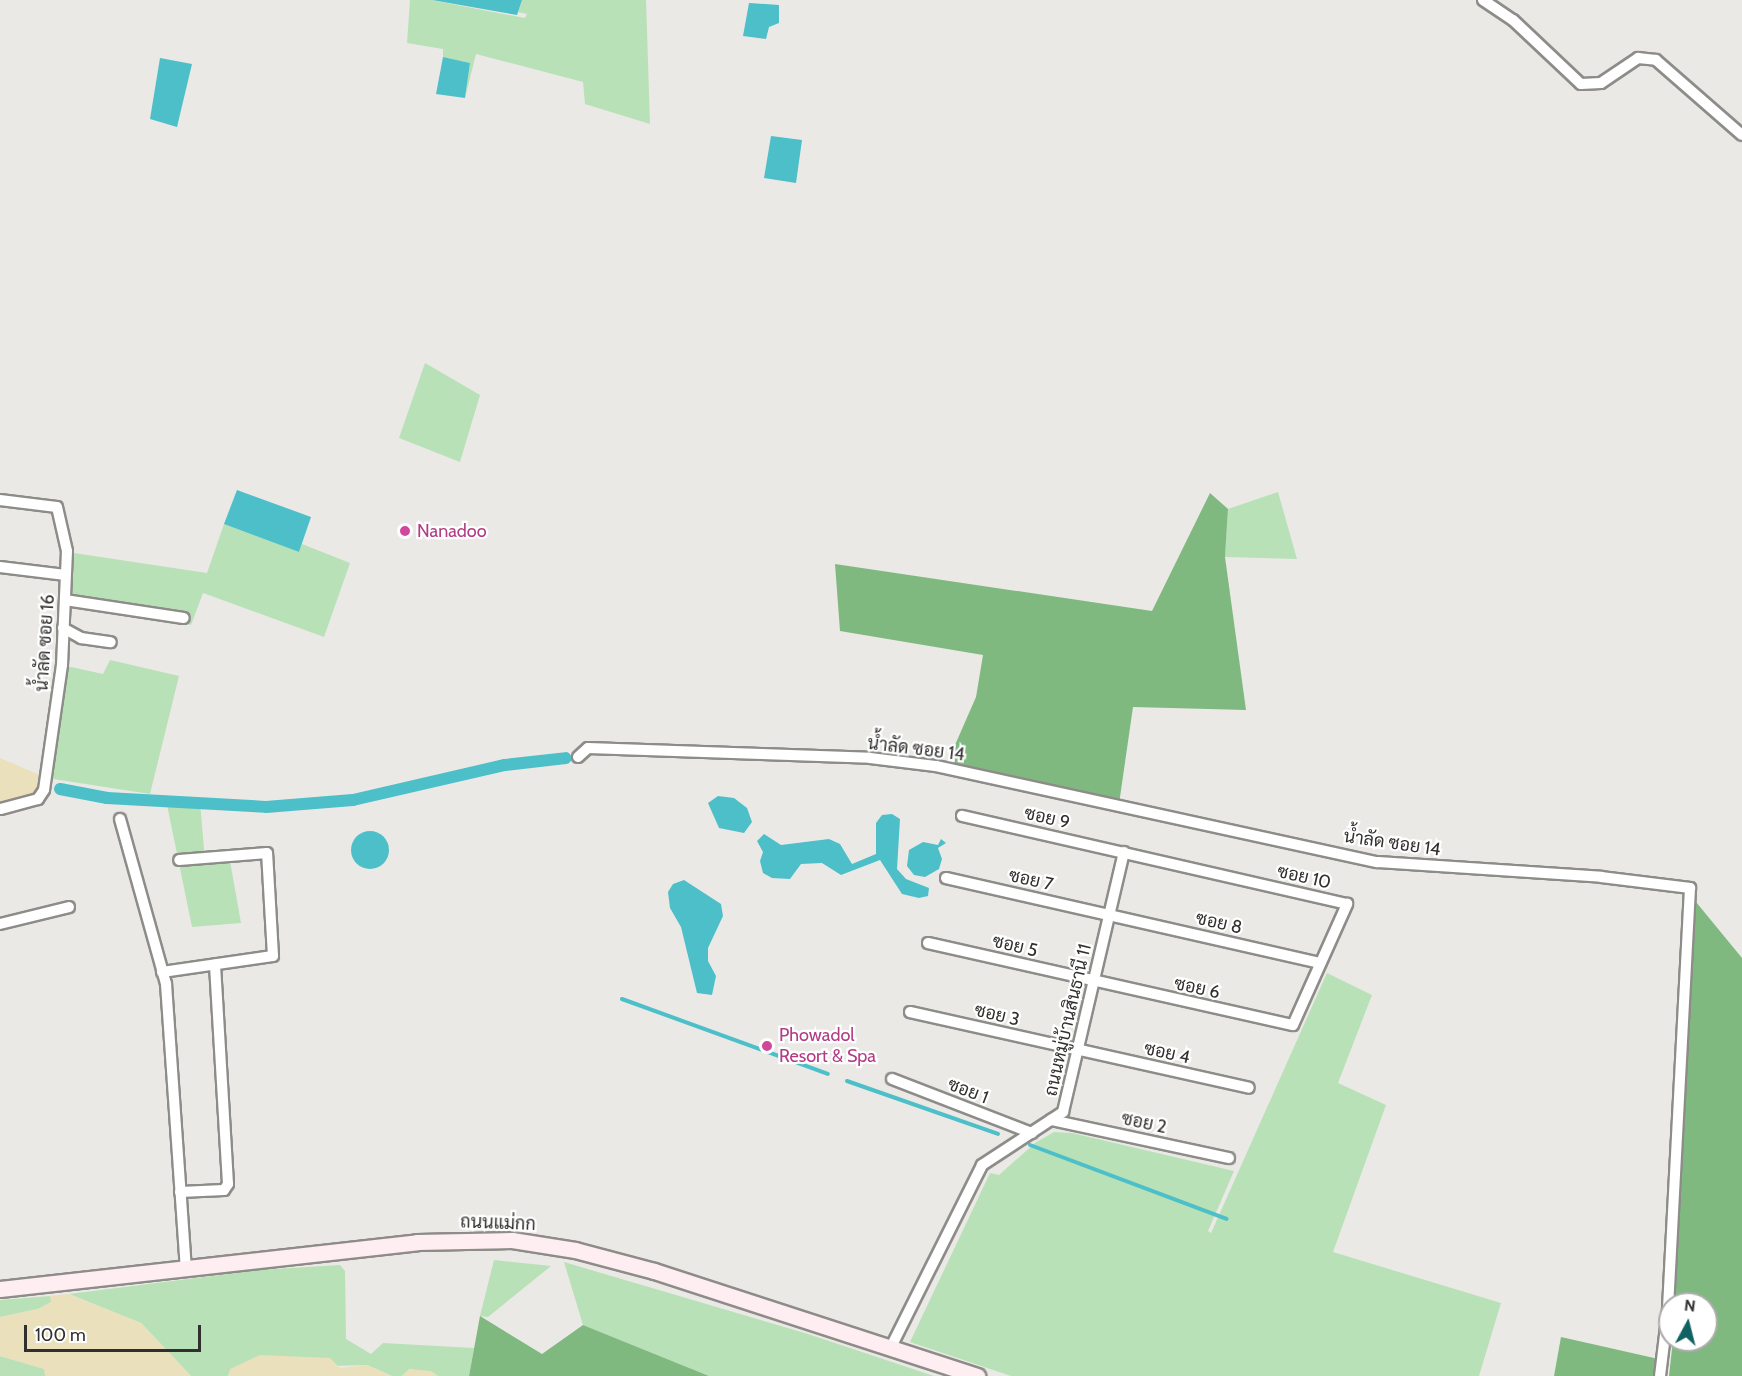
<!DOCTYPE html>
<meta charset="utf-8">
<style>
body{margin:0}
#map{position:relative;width:1742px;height:1376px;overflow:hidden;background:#ebe9e6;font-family:Cabin,Sarabun,sans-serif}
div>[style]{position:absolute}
.green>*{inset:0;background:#b8e1b7}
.forest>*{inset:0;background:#7fb97f}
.sand>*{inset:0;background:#eae0bb}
.water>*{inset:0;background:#4cbfc9}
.round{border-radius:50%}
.stream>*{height:4px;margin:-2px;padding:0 2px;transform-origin:2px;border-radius:2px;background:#4cbfc9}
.canal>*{height:12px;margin:-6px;padding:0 6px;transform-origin:6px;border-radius:6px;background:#4cbfc9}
.roads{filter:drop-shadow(2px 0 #8d8c89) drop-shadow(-2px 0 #8d8c89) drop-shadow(0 2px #8d8c89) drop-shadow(0 -2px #8d8c89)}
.street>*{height:10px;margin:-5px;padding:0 5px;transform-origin:5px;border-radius:5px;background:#fff}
.secondary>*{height:15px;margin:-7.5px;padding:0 7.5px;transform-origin:7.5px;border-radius:7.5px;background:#feedf1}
.dots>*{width:16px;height:16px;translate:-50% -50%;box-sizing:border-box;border:3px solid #fff;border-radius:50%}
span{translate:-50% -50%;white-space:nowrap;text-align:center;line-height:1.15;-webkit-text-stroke:4.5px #fff;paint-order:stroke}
.hotel-label{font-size:18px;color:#b23c85}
.left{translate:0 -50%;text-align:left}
.street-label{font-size:18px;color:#31302f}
.north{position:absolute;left:1658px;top:1292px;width:60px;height:60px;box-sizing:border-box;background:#fff;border:2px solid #adacac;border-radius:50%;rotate:7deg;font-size:16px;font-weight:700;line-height:24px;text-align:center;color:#31302f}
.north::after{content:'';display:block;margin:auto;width:21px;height:27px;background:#106263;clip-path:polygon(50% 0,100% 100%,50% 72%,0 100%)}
.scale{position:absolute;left:24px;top:1325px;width:177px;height:27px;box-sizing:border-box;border:3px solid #31302f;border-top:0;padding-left:8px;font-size:18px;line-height:21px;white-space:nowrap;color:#31302f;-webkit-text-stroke:4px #fff;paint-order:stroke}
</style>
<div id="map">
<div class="green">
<div style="clip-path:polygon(410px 0,431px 0,525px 18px,527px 14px,518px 12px,522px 0,646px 0,650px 124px,585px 104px,583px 82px,476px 54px,465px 98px,470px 63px,443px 57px,443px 49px,407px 43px)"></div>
<div style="clip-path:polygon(425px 363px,480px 395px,460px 462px,399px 438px)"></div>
<div style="clip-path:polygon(1278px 492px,1297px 559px,1225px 557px,1228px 509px)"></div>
<div style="clip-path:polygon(224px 524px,299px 552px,302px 544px,350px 563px,324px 637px,203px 593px,191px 625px,137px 609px,69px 602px,74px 553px,207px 573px)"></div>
<div style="clip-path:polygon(110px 660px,179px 676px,150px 794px,47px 778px,62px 665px,103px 674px)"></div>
<div style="clip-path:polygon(166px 800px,200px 802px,205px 861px,230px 861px,241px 923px,192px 927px)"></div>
<div style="clip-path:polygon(1327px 973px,1372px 995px,1338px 1083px,1386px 1105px,1333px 1252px,1501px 1303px,1479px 1376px,1011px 1376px,910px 1342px,990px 1173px,999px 1175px,1035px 1143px,1054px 1132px,1072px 1133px,1234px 1171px,1208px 1231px,1211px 1233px)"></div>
<div style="clip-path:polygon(494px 1260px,551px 1266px,488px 1317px,480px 1316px)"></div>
<div style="clip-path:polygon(564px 1262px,808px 1334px,934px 1376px,709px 1376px,583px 1325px)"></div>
<div style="clip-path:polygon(340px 1265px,345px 1271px,346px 1339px,371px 1354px,383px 1343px,474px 1348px,469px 1376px,438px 1376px,410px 1369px,402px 1376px,392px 1376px,367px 1365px,231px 1369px,228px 1376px,191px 1376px,141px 1323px,69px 1294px,259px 1270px)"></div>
<div style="clip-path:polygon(50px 1296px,52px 1302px,38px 1309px,0 1317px,0 1300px)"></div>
<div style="clip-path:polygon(0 1356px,45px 1369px,45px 1376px,0 1376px)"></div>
</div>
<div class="forest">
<div style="clip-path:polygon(1210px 493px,1228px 509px,1225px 557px,1246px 710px,1133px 707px,1119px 804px,955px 769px,955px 745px,976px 697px,983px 655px,840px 631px,835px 564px,1152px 611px)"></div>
<div style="clip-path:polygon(1696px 902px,1742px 958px,1742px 1376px,1669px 1376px,1673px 1340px,1706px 1340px,1706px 1304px,1675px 1304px)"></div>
<div style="clip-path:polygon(480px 1316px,542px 1354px,583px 1325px,709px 1376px,469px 1376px)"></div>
<div style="clip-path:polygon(1561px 1337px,1663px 1360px,1660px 1376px,1554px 1376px)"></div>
</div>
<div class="sand">
<div style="clip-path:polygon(0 758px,47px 778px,38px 799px,0 809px)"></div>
<div style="clip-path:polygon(68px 1294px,141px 1323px,191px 1376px,45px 1376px,44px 1369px,0 1356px,0 1317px,38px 1309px,51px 1302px,50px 1296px)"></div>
<div style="clip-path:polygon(260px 1355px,330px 1358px,340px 1368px,367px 1365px,392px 1376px,229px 1376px,230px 1369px)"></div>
<div style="clip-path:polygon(409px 1369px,431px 1371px,438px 1376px,402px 1376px)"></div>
</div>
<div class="water">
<div style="clip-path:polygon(432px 0,522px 0,517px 15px)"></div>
<div style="clip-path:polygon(749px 3px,779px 5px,779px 23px,769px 27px,766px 39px,743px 36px)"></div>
<div style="clip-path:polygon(443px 57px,470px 63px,465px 98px,436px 94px)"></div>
<div style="clip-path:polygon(160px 58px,192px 64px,177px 127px,150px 119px)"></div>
<div style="clip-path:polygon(771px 136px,802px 140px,796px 183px,764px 178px)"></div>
<div style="clip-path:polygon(237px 490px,311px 517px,299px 552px,224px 524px)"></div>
<div style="clip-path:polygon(718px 796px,734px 798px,747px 808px,752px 822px,744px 833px,719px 828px,708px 803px)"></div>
<div style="clip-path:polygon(892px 814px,900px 819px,897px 869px,906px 879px,929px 888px,928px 896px,919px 898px,902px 894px,880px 860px,841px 875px,822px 863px,801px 864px,790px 879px,772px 878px,763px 873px,760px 861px,763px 852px,757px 841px,764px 834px,781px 845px,829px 839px,840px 844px,852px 864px,876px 854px,876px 823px,882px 815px)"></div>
<div class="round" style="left:351px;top:831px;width:38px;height:38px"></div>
<div style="clip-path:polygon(941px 839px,946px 843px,938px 848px,942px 859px,939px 869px,925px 877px,914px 875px,907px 866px,909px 850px,923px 842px,938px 845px)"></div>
<div style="clip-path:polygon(684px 880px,721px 904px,723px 916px,708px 948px,708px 961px,716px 976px,712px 995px,697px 993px,681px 927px,670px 908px,668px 892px,673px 884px)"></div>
</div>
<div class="stream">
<div style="left:622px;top:999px;width:219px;rotate:20deg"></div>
<div style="left:847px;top:1081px;width:160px;rotate:19.3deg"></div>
<div style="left:1030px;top:1145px;width:210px;rotate:20.6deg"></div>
</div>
<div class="canal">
<div style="left:60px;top:789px;width:48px;rotate:10.8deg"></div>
<div style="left:107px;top:798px;width:159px;rotate:3.2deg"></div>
<div style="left:266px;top:807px;width:87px;rotate:-4.6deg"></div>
<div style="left:353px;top:800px;width:156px;rotate:-13deg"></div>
<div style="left:505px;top:765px;width:61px;rotate:-6.5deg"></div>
</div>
<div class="roads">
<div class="street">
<div style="left:1483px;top:0;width:36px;rotate:34deg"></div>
<div style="left:1513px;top:20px;width:93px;rotate:43.3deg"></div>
<div style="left:1581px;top:84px;width:20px;rotate:-3deg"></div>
<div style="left:1601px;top:83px;width:45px;rotate:-34deg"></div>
<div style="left:1638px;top:58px;width:18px;rotate:6deg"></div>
<div style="left:1656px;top:60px;width:114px;rotate:41.1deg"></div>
<div style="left:0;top:500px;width:57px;rotate:7deg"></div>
<div style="left:57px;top:507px;width:45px;rotate:77.2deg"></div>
<div style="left:67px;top:551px;width:114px;rotate:92.5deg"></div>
<div style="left:62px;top:665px;width:126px;rotate:98.2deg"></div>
<div style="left:44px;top:790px;width:11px;rotate:124deg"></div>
<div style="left:38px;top:799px;width:39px;rotate:165deg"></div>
<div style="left:0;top:567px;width:66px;rotate:6.9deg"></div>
<div style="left:65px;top:600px;width:120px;rotate:8.6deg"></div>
<div style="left:63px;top:628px;width:21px;rotate:29deg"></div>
<div style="left:81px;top:638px;width:30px;rotate:8deg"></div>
<div style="left:578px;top:757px;width:13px;rotate:-42deg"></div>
<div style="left:588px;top:748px;width:282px;rotate:2deg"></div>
<div style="left:870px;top:758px;width:66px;rotate:6.9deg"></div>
<div style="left:936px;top:766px;width:452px;rotate:12.3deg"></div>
<div style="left:1378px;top:862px;width:224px;rotate:3.8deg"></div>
<div style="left:1601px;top:877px;width:90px;rotate:7deg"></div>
<div style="left:1690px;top:888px;width:423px;rotate:93deg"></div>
<div style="left:1668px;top:1310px;width:66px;rotate:96.9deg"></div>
<div style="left:120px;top:819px;width:171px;rotate:74.4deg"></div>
<div style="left:166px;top:984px;width:286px;rotate:86deg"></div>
<div style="left:946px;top:878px;width:384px;rotate:12.8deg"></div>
<div style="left:0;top:924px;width:71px;rotate:-13.8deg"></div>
<div style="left:928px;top:943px;width:374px;rotate:12.7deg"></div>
<div style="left:1293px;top:1025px;width:133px;rotate:-65.9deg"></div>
<div style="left:1347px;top:904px;width:395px;rotate:-167.1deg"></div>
<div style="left:162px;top:972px;width:112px;rotate:-8.2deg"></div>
<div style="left:273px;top:956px;width:103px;rotate:-93.3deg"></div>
<div style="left:267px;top:853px;width:88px;rotate:175.5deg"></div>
<div style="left:910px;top:1012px;width:347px;rotate:12.6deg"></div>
<div style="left:892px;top:1079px;width:150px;rotate:21.1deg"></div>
<div style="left:1051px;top:1120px;width:182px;rotate:12.1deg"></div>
<div style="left:180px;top:1192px;width:44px;rotate:-2.6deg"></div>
<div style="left:224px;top:1190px;width:7px;rotate:-56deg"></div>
<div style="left:228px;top:1184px;width:220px;rotate:-93.4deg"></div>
<div style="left:891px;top:1347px;width:203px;rotate:-63.4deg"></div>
<div style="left:982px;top:1165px;width:97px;rotate:-33.2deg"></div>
<div style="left:1063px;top:1112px;width:267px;rotate:-76.8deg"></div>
</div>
<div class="secondary">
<div style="left:0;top:1289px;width:420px;rotate:-6.4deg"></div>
<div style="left:417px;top:1242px;width:95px;rotate:-1.2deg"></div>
<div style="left:512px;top:1240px;width:64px;rotate:9deg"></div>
<div style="left:575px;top:1250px;width:82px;rotate:14.9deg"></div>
<div style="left:654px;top:1271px;width:340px;rotate:18deg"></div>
</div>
</div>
<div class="dots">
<div style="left:405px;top:531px;background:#d1479c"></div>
<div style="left:767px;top:1046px;background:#d1479c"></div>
</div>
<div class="hotel-label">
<span class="left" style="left:417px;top:531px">Nanadoo</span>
<span class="left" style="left:779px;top:1046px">Phowadol<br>Resort &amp; Spa</span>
</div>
<div class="street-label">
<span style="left:45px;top:643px;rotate:-86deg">น้ำลัด ซอย 16</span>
<span style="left:916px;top:749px;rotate:7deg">น้ำลัด ซอย 14</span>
<span style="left:1047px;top:818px;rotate:13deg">ซอย 9</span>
<span style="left:1392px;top:843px;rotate:8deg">น้ำลัด ซอย 14</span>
<span style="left:1304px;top:877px;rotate:13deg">ซอย 10</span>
<span style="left:1031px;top:880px;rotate:13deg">ซอย 7</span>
<span style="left:1219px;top:923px;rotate:13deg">ซอย 8</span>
<span style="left:1015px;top:946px;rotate:13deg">ซอย 5</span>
<span style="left:1197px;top:988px;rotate:12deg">ซอย 6</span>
<span style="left:997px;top:1015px;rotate:13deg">ซอย 3</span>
<span style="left:1068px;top:1020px;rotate:-77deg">ถนนหมู่บ้านสินธานี 11</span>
<span style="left:1167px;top:1053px;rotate:12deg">ซอย 4</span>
<span style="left:968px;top:1091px;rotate:21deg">ซอย 1</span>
<span style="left:1144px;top:1123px;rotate:12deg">ซอย 2</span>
<span style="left:498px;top:1223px;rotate:2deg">ถนนแม่กก</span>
</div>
<div class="north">N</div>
<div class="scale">100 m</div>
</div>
